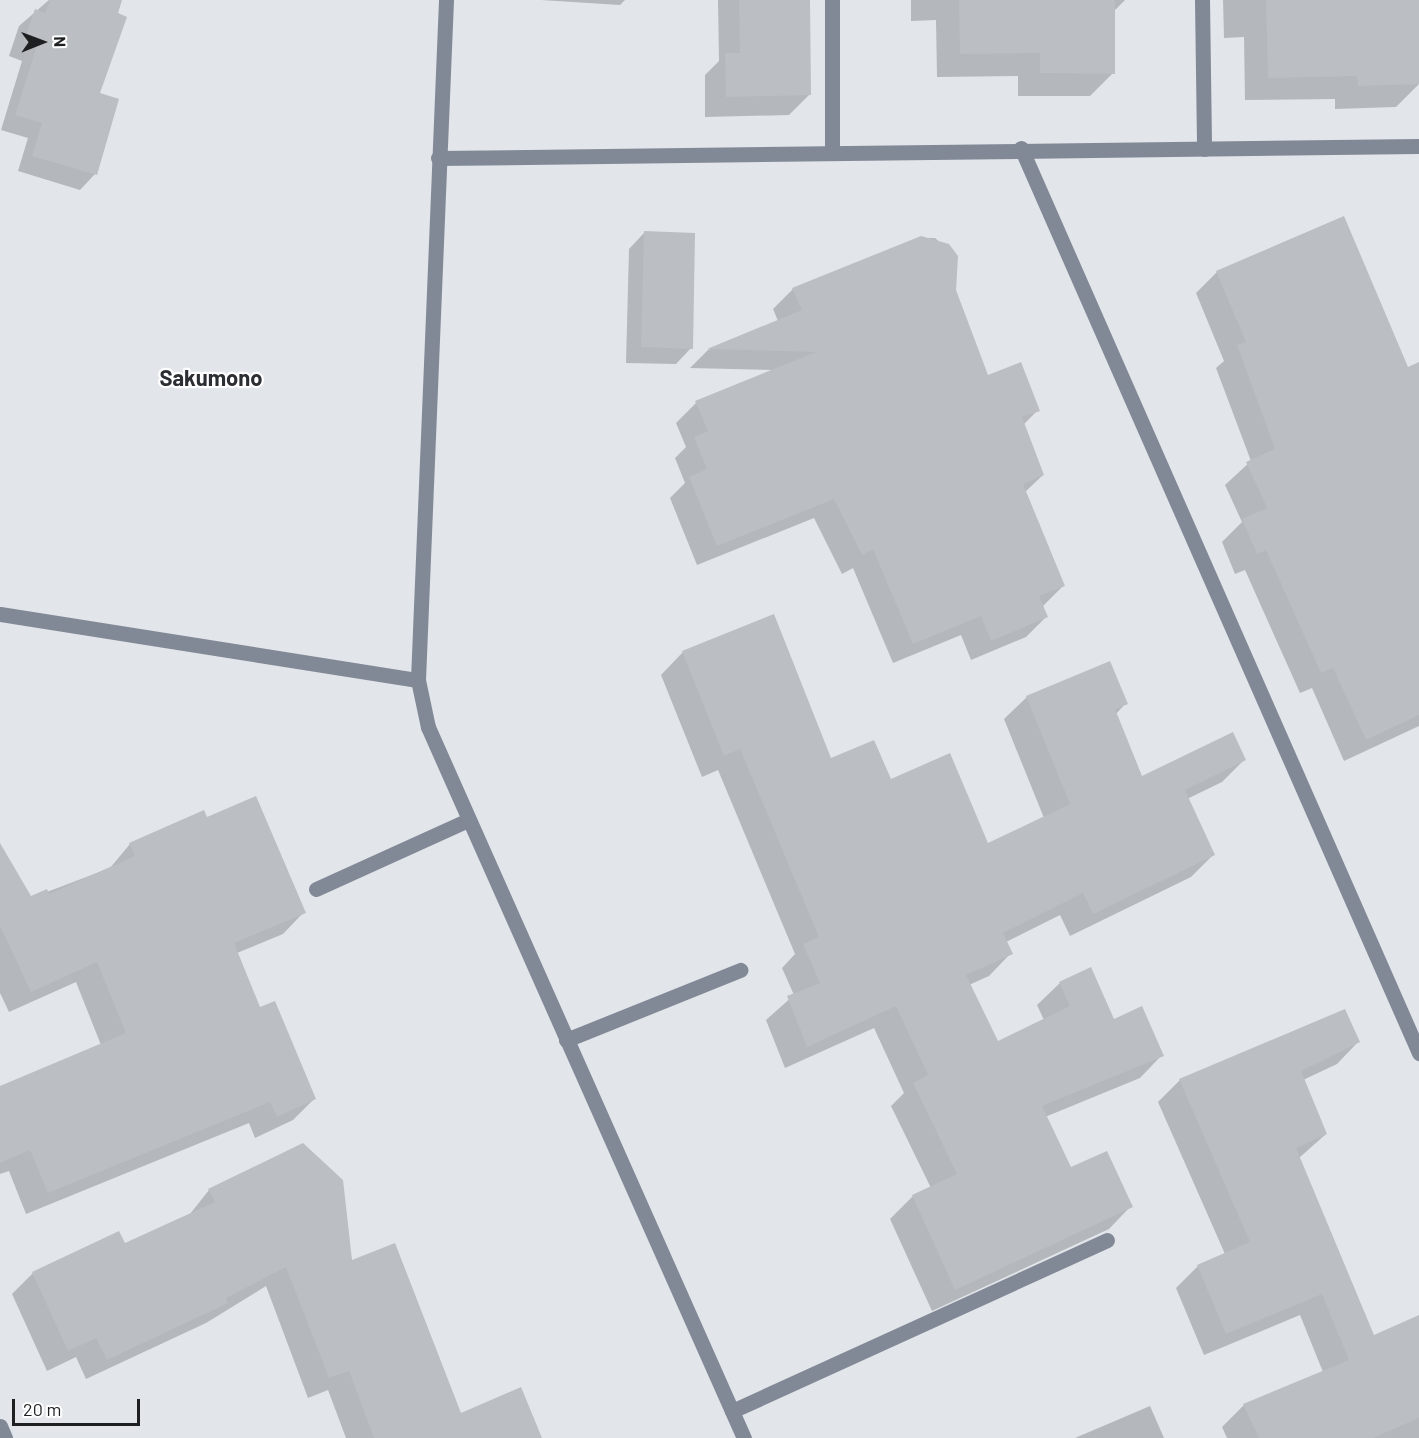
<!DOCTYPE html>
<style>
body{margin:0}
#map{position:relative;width:1419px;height:1438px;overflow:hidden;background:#e2e5ea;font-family:Barlow,sans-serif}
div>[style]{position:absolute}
.shadow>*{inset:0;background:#0003}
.building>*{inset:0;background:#bbbec3}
.service>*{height:15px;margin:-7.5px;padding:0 7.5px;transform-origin:7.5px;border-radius:7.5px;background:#828996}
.minor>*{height:15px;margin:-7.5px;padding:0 7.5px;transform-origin:7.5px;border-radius:7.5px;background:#828996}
span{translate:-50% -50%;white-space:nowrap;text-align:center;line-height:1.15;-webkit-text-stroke:4.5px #fff;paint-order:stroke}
.district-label{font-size:22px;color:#2b2e32;font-weight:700}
.north{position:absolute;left:12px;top:12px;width:60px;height:60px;-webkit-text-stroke:4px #fff;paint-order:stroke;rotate:89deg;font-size:16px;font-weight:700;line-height:24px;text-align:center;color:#1e1f21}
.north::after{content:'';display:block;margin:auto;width:21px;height:27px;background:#1e1f21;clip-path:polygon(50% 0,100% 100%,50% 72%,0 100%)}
.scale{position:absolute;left:12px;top:1399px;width:128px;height:27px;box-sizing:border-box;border:3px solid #1e1f21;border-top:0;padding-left:8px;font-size:18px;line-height:21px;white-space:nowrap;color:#1e1f21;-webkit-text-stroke:4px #fff;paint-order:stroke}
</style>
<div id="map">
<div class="shadow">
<div style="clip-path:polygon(49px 0,121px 0,99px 94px,95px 174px,80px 190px,18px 171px,28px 138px,1px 130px,22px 61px,9px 56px,19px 26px)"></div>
<div style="clip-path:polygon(541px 0,625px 0,620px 5px)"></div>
<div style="clip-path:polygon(718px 0,809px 0,810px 94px,789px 115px,705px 117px,705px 75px,719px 61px)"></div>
<div style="clip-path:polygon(911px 0,1125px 0,1114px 11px,1113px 73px,1090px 96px,1018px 96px,1018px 76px,937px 77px,936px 20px,911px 21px)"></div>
<div style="clip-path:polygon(1223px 0,1419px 0,1419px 84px,1396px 107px,1335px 109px,1335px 99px,1245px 100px,1244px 37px,1224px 38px)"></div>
<div style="clip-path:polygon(644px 233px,691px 348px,676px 364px,626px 363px,629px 249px)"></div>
<div style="clip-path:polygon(921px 238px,935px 238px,956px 257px,954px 290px,987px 377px,1038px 410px,1023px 425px,1043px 475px,1025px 492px,1063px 586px,1043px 606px,1046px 617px,1026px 637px,971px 660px,961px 635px,893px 663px,853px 568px,842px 574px,814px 518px,697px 565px,670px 498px,685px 483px,675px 458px,686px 447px,676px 423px,696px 403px,774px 370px,690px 368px,708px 350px,778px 321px,773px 309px,793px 289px)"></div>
<div style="clip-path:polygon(1217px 272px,1407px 369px,1419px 364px,1419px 726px,1344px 761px,1312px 688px,1300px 693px,1245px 570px,1235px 574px,1222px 542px,1242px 522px,1225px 485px,1251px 461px,1216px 368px,1224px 361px,1196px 293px)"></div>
<div style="clip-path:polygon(683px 652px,830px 760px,890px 781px,987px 845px,1044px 818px,1004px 719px,1027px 697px,1126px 703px,1116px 714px,1141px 778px,1244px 760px,1222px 782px,1187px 799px,1213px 855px,1191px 877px,1070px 936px,1060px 915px,1006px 942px,1011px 953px,989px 976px,969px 985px,997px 1043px,1044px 1020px,1037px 1005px,1060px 983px,1162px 1055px,1140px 1078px,1045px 1117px,1070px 1169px,1131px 1206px,1109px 1229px,932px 1311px,890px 1219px,913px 1196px,931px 1188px,891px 1106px,904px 1093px,874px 1028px,785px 1068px,766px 1020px,794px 995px,782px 968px,795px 954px,718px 770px,702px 777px,661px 675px)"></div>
<div style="clip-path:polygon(206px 819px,304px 912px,283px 934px,237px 953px,260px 1009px,314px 1099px,293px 1120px,255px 1138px,249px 1123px,26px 1214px,9px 1171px,0 1174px,0 1088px,101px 1045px,76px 982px,9px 1012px,0 993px,0 846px,31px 898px,110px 868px,130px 844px)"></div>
<div style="clip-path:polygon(1358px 1042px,1337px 1064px,1303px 1080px,1326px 1134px,1299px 1158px,1373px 1337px,1419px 1336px,1419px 1438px,1227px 1438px,1222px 1427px,1244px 1405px,1323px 1372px,1300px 1315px,1204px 1355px,1176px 1288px,1198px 1266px,1225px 1254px,1158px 1102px,1180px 1080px)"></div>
<div style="clip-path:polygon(209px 1190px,351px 1262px,460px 1415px,535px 1438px,346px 1438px,328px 1390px,308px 1398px,266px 1286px,206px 1323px,86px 1379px,76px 1357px,47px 1371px,12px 1294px,32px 1274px,118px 1233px,124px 1245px,190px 1214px)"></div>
<div style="clip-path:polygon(1150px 1406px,1164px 1438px,1075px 1438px)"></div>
</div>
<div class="building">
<div style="clip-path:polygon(50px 0,122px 0,118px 13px,127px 17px,100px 93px,119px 99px,97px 175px,32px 156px,42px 123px,15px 115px,37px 45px,24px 41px,35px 9px,45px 13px)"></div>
<div style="clip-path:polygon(739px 0,810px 0,811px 95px,726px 97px,725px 53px,740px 53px)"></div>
<div style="clip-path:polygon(959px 0,1115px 0,1115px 74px,1040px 73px,1040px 53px,960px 54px)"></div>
<div style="clip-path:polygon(1266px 0,1419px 0,1419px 84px,1358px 86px,1357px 76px,1268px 78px)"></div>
<div style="clip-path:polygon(1344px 216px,1408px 367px,1419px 362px,1419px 715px,1366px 740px,1333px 668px,1321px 673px,1266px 550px,1257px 554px,1242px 519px,1267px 508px,1246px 462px,1275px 449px,1237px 345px,1246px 342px,1216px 271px)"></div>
<div style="clip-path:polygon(644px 231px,695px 233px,693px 349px,641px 347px)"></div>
<div style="clip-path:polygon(921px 236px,949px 244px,958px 256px,956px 290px,988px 375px,1021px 362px,1040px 411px,1022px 417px,1044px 475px,1023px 484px,1065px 586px,1039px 596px,1048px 617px,991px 641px,981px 616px,913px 644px,873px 549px,862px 555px,834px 499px,717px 546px,689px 477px,707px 469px,694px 437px,708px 431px,695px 401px,816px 352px,707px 349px,802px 310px,792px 288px)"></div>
<div style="clip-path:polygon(774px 614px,831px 758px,874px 740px,891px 779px,950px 753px,988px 843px,1070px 804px,1026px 696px,1110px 661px,1128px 704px,1115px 709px,1142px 776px,1233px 732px,1246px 760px,1185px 790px,1215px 855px,1093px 914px,1083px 893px,1003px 933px,1013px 954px,966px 975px,998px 1041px,1070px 1006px,1059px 982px,1091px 967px,1114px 1019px,1142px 1006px,1164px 1056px,1042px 1106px,1071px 1167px,1107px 1151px,1133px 1207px,955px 1290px,912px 1195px,957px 1174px,913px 1083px,928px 1075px,896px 1006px,807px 1047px,787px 996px,820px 983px,803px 944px,819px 937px,740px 749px,724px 756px,682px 651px)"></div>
<div style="clip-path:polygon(256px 796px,306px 913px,234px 943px,260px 1007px,275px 1001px,316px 1099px,277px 1117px,270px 1102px,48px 1193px,30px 1150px,0 1163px,0 1086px,126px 1033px,97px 962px,31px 992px,0 926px,0 843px,31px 896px,47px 889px,49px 894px,135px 856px,129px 843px,204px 810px,207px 817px)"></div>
<div style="clip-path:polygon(1345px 1009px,1360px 1042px,1301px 1071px,1327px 1134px,1296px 1148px,1374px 1335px,1419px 1315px,1419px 1418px,1373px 1438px,1259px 1438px,1243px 1404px,1349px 1360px,1322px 1294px,1226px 1334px,1197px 1265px,1250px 1242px,1179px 1079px)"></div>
<div style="clip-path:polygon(303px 1143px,343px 1180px,352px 1260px,395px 1243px,461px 1413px,521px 1387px,542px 1438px,374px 1438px,349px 1371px,329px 1378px,286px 1267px,226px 1298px,228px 1303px,107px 1360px,96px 1338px,68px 1351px,32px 1272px,119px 1231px,125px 1243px,215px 1202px,208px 1189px)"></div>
</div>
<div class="service">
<div style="left:316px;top:889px;width:167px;rotate:-24.4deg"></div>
<div style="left:566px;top:1040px;width:188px;rotate:-21.9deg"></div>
<div style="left:732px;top:1411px;width:412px;rotate:-24.5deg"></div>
</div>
<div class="minor">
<div style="left:446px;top:0;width:681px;rotate:92.36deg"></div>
<div style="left:418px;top:680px;width:48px;rotate:78deg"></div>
<div style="left:428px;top:727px;width:778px;rotate:66.04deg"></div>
<div style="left:1202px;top:0;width:149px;rotate:89.2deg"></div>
<div style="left:1021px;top:148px;width:989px;rotate:66.26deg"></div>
<div style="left:832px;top:153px;width:153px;rotate:-90deg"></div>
<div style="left:438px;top:158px;width:981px;rotate:-0.7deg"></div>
<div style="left:0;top:614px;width:423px;rotate:9deg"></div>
<div style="left:0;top:1426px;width:13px;rotate:67deg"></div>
</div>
<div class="district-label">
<span style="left:211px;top:378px">Sakumono</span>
</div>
<div class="north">N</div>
<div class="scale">20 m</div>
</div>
